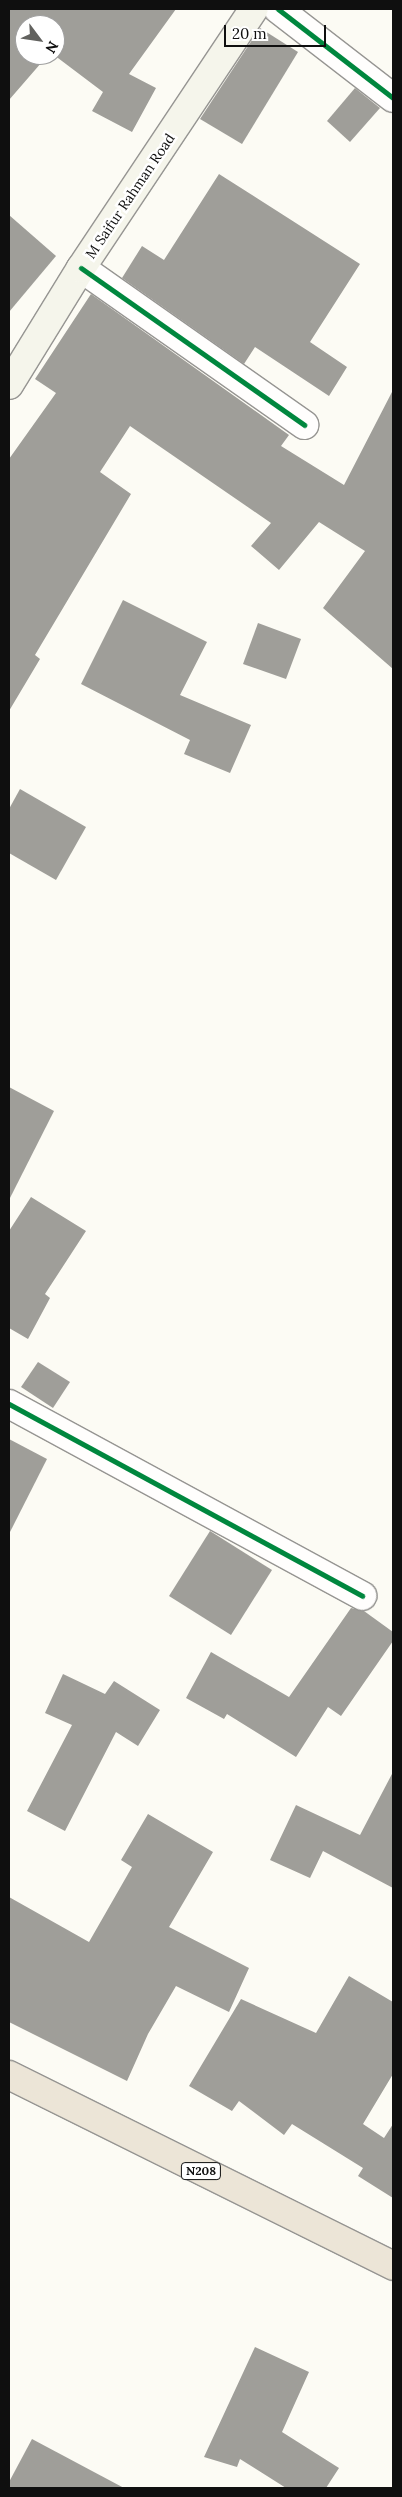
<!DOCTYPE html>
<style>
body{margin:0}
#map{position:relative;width:402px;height:2497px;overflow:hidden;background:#fcfbf4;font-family:Lora,serif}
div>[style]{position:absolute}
.building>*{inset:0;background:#9f9e99}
.roads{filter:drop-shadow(1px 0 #969592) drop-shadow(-1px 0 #969592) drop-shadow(0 1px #969592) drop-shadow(0 -1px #969592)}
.minor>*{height:28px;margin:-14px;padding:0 14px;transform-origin:14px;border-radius:14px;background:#fffefd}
.secondary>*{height:28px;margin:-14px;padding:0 14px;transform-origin:14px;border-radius:14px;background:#f5f5eb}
.trunk>*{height:28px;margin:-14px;padding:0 14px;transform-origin:14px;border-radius:14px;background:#ece5d7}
.cycleway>*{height:5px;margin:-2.5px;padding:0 2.5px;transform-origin:2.5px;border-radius:2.5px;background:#00873e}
span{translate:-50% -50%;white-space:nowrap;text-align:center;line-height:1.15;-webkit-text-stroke:5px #fff;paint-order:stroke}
.shield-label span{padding:1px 4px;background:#fff;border:1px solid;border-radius:4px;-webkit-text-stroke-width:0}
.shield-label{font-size:12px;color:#0f0f0f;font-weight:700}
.street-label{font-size:14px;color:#0f0f0f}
.frame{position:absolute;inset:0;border:10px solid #0f0f0f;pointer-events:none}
.north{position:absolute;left:15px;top:15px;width:50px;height:50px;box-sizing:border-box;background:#fff;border:1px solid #9f9f9f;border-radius:50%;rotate:121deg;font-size:14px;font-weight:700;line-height:20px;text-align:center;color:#0f0f0f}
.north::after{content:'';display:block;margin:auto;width:18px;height:22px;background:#62625f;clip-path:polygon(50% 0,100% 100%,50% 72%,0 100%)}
.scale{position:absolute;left:224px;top:25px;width:102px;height:22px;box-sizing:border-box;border:2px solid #0f0f0f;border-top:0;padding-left:6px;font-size:15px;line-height:18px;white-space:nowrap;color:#0f0f0f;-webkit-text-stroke:4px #fff;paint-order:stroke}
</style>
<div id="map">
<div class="building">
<div style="clip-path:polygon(9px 9px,176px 9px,129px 74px,156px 88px,132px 132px,92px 111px,103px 92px,54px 55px,55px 25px,25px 25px,25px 55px,48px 55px,9px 100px)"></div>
<div style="clip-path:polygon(260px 28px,298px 52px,242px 144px,200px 119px)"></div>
<div style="clip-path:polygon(355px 88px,380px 108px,350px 142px,327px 121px)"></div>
<div style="clip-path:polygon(219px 174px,360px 264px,310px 342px,347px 367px,329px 396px,255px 347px,244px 364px,122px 278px,142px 246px,164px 260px)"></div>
<div style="clip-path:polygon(9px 215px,56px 256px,9px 312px)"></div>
<div style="clip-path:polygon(91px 294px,289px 435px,281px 446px,344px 485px,393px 390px,393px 669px,323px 608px,365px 551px,319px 522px,279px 570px,251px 546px,271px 523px,130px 426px,100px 472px,131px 494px,35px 655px,40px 659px,9px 711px,9px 459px,56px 393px,35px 379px)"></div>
<div style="clip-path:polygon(123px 600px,207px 642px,180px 695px,251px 725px,230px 773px,184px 754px,190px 740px,81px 684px)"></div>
<div style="clip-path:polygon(258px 623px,301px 639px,286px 679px,243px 664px)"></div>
<div style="clip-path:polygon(20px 789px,86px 827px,56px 880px,9px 853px,9px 809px)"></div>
<div style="clip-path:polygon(9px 1087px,54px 1111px,9px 1200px)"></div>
<div style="clip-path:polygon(31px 1197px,86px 1231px,45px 1294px,50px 1298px,28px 1339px,9px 1328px,9px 1231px)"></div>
<div style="clip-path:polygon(38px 1362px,70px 1382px,53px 1408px,21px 1387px)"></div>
<div style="clip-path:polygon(9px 1439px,47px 1459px,9px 1534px)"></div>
<div style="clip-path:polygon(210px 1531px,272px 1570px,231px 1635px,169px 1596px)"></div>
<div style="clip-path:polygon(351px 1608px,364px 1611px,393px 1632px,393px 1641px,341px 1716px,328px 1707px,296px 1757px,227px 1714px,224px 1719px,186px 1698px,211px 1652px,289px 1697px)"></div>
<div style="clip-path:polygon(63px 1674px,105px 1694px,114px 1681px,160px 1710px,138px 1746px,116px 1732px,65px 1831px,27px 1811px,72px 1725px,45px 1713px)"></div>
<div style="clip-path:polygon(393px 1772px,393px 1888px,323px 1851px,310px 1878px,270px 1860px,296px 1805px,360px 1835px)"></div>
<div style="clip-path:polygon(148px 1814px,213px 1852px,169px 1927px,249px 1968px,229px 2012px,176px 1986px,148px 2034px,127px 2081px,9px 2022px,9px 1897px,89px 1942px,132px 1867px,121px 1860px)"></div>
<div style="clip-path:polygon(349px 1976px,393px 2002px,393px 2074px,363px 2124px,384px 2138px,393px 2124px,393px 2198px,358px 2176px,363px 2168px,292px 2124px,284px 2135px,239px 2101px,232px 2111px,189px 2086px,241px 1999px,316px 2033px)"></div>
<div style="clip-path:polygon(255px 2347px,309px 2372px,282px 2432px,339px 2468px,326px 2488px,286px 2488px,240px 2459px,237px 2467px,204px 2457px)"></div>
<div style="clip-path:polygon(32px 2439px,124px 2488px,9px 2488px,9px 2482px)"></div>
</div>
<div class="roads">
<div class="minor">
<div style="left:278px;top:9px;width:145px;rotate:37.7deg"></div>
<div style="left:81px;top:268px;width:273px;rotate:35.1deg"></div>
<div style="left:9px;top:1404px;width:402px;rotate:28.5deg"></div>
</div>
<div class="secondary">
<div style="left:9px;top:385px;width:137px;rotate:-58.4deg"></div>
<div style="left:81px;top:268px;width:311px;rotate:-56.3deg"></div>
</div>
<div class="trunk">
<div style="left:9px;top:2075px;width:429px;rotate:26.4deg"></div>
</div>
</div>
<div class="cycleway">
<div style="left:278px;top:9px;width:145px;rotate:37.7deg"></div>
<div style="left:81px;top:268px;width:273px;rotate:35.1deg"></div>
<div style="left:9px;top:1404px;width:402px;rotate:28.5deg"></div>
</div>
<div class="shield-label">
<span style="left:201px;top:2171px">N208</span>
</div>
<div class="street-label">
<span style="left:130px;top:196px;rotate:-56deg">M Saifur Rahman Road</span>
</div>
<div class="frame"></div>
<div class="north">N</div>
<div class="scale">20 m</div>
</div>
